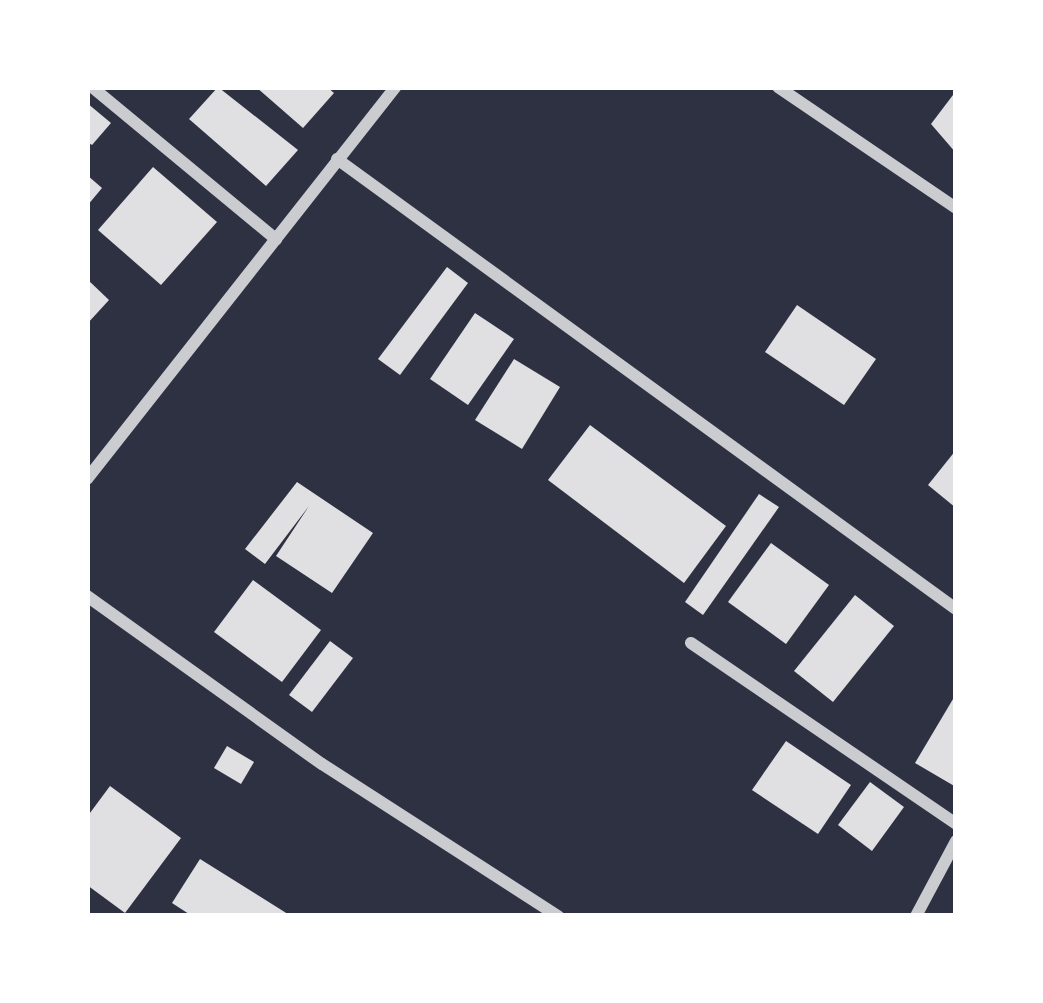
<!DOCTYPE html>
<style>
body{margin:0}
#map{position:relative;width:1043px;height:1003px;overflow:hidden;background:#2d3142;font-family:"Roboto Serif",serif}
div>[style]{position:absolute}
.building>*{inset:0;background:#e0e0e3}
.minor>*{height:12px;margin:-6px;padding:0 6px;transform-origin:6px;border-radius:6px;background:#caccd0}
span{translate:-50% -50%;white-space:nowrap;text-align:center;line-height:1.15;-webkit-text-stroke:12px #fff;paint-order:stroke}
.frame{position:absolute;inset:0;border:90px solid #fff;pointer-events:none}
</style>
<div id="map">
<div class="building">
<div style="clip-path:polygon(218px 87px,298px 150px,266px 186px,189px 119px)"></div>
<div style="clip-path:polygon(256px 87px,327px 87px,334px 93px,303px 128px)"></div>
<div style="clip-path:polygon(956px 91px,956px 153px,931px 124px)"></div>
<div style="clip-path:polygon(87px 103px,111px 123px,92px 145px,87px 142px)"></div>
<div style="clip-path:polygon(153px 167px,217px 222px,161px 285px,98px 230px)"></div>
<div style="clip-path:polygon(87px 175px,102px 188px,87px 206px)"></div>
<div style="clip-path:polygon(447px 267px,468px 283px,400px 375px,378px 359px)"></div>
<div style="clip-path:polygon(87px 279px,109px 300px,87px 324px)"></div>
<div style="clip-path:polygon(797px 305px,876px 359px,844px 405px,765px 352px)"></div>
<div style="clip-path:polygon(475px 313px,514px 339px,468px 405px,430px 379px)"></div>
<div style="clip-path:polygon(514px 359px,560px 387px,522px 449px,475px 420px)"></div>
<div style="clip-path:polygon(590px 425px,726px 526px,684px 583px,548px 480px)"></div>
<div style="clip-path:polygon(956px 450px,956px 508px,928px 485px)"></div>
<div style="clip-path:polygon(297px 482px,373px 533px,332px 593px,276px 556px,309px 506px,265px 564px,245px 549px)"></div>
<div style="clip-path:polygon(759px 494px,779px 507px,703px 615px,685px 602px)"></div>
<div style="clip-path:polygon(771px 543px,829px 585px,786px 644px,728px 602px)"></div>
<div style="clip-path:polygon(253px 580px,321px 630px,282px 682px,214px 632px)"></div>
<div style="clip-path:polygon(855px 595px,894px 626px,833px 702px,794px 671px)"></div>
<div style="clip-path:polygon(330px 641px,353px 658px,312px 712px,289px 695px)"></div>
<div style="clip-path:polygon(956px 694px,956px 787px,915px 763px)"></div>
<div style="clip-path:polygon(786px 741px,851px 785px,818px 834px,752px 790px)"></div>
<div style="clip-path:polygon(227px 746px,254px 762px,241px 784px,214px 768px)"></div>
<div style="clip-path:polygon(870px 782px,904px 807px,872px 851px,838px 825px)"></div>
<div style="clip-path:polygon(110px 786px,181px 838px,125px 913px,87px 885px,87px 817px)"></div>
<div style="clip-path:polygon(200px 859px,291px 916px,192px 916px,172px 903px)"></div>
</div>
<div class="minor">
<div style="left:92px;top:87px;width:239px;rotate:39.6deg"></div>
<div style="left:778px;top:87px;width:215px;rotate:34.2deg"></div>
<div style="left:337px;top:159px;width:765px;rotate:36.02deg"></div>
<div style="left:87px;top:479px;width:499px;rotate:-51.8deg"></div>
<div style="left:87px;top:596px;width:289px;rotate:35.6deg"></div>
<div style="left:322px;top:764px;width:281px;rotate:32.8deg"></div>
<div style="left:691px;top:643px;width:321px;rotate:34.3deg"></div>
<div style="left:916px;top:916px;width:85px;rotate:-61.9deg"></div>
</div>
<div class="frame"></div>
</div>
